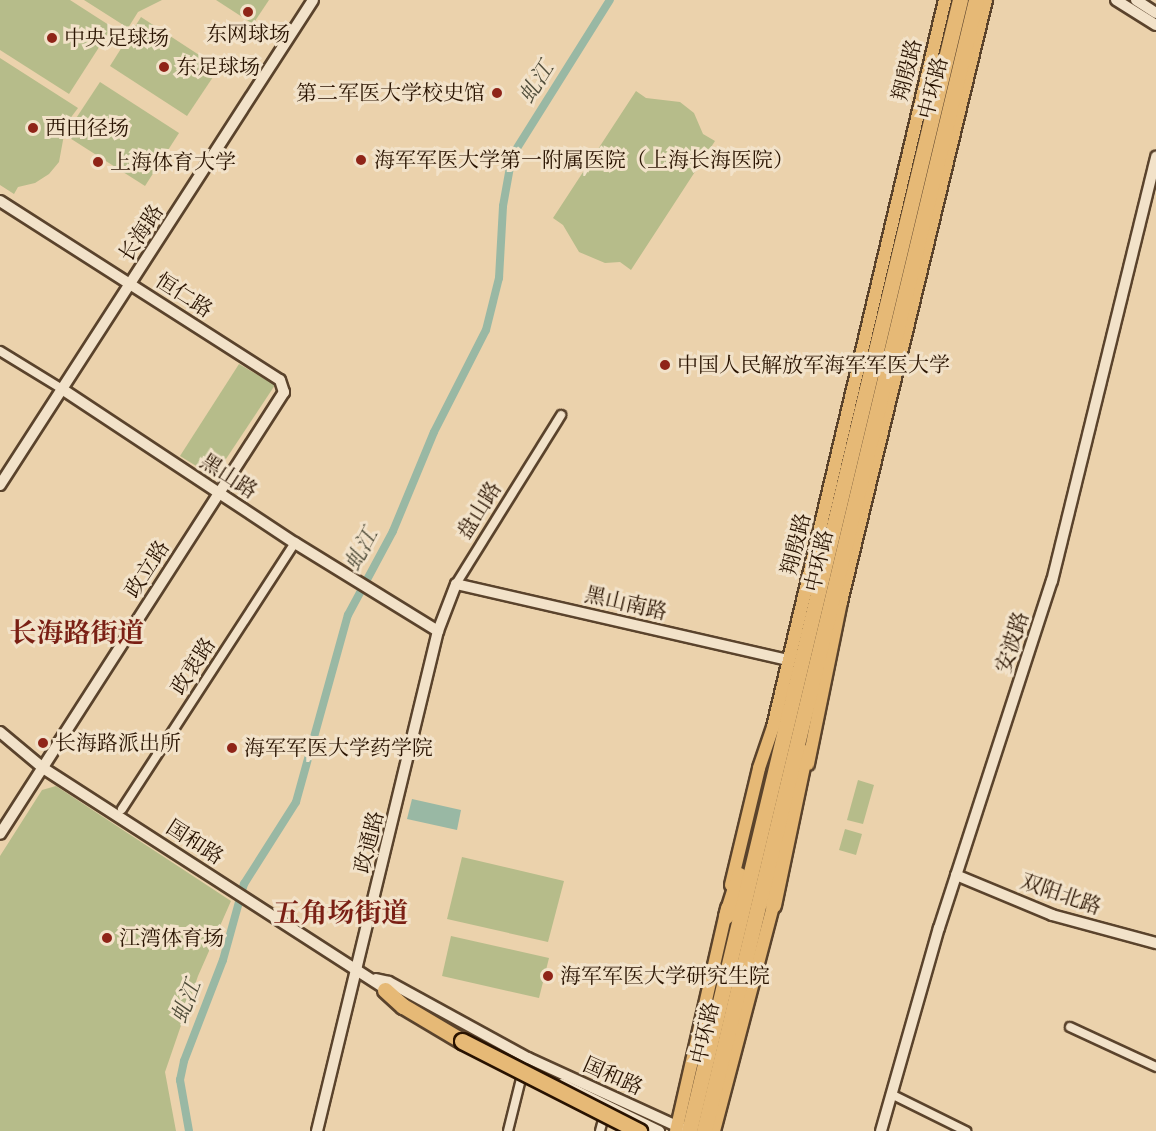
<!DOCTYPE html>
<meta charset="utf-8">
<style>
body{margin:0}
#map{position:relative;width:1156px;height:1131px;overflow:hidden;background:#ebd2ac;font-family:Alegreya,"Noto Serif SC",serif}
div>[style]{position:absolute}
.green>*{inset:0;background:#b6bc8a}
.water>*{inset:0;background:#99b8a4}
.canal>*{height:8px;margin:-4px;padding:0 4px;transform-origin:4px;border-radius:4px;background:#99b8a4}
.roads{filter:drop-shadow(2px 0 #5a432c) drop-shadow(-2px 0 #5a432c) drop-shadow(0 2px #5a432c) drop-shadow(0 -2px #5a432c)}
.street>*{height:8px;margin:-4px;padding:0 4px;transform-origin:4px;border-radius:4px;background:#f2e2c9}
.secondary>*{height:10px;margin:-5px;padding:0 5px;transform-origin:5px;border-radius:5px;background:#f2e2c9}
.primary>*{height:12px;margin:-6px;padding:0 6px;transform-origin:6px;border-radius:6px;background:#e6b976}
.highway>*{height:15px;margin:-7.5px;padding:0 7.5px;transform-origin:7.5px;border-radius:7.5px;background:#e6b976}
.bridges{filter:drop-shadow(2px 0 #291301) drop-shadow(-2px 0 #291301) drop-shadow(0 2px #291301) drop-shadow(0 -2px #291301)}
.highway-bridge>*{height:15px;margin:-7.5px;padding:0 7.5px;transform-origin:7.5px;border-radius:7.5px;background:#e6b976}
.dots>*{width:16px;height:16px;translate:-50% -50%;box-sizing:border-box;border:3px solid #f2e2c9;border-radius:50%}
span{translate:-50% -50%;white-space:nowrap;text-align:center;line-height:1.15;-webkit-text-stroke:6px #f2e2c9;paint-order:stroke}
.poi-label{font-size:21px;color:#291301}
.left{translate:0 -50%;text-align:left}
.right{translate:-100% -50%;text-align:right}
.street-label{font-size:21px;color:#291301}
.water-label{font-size:22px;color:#504d3a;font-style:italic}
.district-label{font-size:27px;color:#7a1f14;font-weight:700}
</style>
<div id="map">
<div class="green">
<div style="clip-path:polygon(0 0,70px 0,112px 27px,69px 94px,0 50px)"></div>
<div style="clip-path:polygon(84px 0,162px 0,138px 12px,128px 28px)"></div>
<div style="clip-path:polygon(216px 0,269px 0,253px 24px)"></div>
<div style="clip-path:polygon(141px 17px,219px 68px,187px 116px,110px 66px)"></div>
<div style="clip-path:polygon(0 58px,78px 108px,66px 124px,59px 162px,49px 174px,35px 183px,18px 187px,14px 194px,0 185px)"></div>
<div style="clip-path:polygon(100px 82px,179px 133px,145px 186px,65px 135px)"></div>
<div style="clip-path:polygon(636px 91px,646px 98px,680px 102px,694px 113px,703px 134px,715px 141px,631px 270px,620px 262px,605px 263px,579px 252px,563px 225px,553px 218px)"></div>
<div style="clip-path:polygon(239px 364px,275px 385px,214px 477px,180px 456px)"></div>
<div style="clip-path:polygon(858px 780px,874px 785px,863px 824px,847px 820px)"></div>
<div style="clip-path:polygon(56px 786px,231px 901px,198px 976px,165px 1072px,176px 1131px,0 1131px,0 856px,42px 790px)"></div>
<div style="clip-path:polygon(845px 829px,862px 834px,856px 855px,839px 850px)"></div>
<div style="clip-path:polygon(462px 857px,564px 881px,548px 942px,447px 919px)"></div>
<div style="clip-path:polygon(451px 936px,549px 958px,539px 998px,442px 976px)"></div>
</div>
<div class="water">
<div style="clip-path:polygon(412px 799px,461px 810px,457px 830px,407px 819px)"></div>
</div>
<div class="canal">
<div style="left:189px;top:1131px;width:52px;rotate:-100deg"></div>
<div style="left:180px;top:1080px;width:19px;rotate:-78deg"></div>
<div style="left:184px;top:1061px;width:108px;rotate:-68.9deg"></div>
<div style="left:223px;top:960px;width:79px;rotate:-74.6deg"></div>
<div style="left:244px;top:884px;width:97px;rotate:-57.6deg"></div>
<div style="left:296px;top:802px;width:194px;rotate:-74.5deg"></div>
<div style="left:348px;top:615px;width:95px;rotate:-61.8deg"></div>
<div style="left:393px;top:531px;width:107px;rotate:-67.5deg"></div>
<div style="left:434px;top:432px;width:114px;rotate:-63deg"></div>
<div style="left:486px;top:330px;width:54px;rotate:-76deg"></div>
<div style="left:499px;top:278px;width:72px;rotate:-86.8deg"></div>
<div style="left:503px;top:206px;width:51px;rotate:-79.8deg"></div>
<div style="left:512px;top:156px;width:184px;rotate:-57.9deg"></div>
</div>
<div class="roads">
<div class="street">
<div style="left:0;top:351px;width:73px;rotate:31.5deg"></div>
<div style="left:456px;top:584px;width:199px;rotate:-58.1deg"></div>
<div style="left:122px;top:809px;width:317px;rotate:-57deg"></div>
<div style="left:1070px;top:1027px;width:95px;rotate:24.9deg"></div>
<div style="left:891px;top:1094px;width:84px;rotate:26.3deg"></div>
<div style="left:508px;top:1131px;width:62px;rotate:-76deg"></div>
<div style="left:600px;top:1131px;width:20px;rotate:-75deg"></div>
</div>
<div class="secondary">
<div style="left:1116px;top:0;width:47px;rotate:32deg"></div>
<div style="left:1136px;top:0;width:24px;rotate:33deg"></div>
<div style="left:0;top:201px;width:332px;rotate:32.6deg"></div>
<div style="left:280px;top:380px;width:13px;rotate:72deg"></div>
<div style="left:284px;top:392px;width:525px;rotate:122.72deg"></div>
<div style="left:62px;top:389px;width:279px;rotate:33.5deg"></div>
<div style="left:295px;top:543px;width:168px;rotate:31.6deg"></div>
<div style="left:0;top:485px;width:577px;rotate:-57.16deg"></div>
<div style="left:0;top:732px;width:56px;rotate:39.9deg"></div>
<div style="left:43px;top:768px;width:413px;rotate:32.8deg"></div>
<div style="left:956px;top:875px;width:104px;rotate:22.6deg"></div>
<div style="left:1052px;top:915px;width:108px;rotate:15.1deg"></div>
<div style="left:376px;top:979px;width:13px;rotate:13deg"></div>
<div style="left:389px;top:982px;width:158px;rotate:28.7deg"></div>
<div style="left:528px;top:1058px;width:173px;rotate:24.6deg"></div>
<div style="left:562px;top:1084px;width:108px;rotate:25.9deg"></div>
<div style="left:317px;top:1131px;width:514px;rotate:-76.4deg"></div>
<div style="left:438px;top:631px;width:50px;rotate:-69deg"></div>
<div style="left:456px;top:584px;width:341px;rotate:12.9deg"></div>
<div style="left:881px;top:1131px;width:211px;rotate:-74.1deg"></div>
<div style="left:939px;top:928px;width:365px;rotate:-72deg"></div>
<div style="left:1052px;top:581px;width:437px;rotate:-76.2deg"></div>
</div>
<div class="primary">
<div style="left:808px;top:764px;width:165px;rotate:-78.5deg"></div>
<div style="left:841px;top:602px;width:619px;rotate:-76.46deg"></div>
<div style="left:731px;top:885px;width:120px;rotate:-76.5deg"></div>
<div style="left:759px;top:768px;width:43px;rotate:-71.1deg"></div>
<div style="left:773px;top:727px;width:747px;rotate:-76.69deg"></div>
<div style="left:676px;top:1131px;width:229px;rotate:-77.1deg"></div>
<div style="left:714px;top:1131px;width:241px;rotate:-75.3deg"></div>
</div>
<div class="highway">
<div style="left:773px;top:905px;width:156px;rotate:-78.2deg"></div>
<div style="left:726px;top:916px;width:43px;rotate:-72.4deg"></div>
<div style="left:385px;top:990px;width:24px;rotate:42deg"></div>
<div style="left:403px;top:1006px;width:69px;rotate:30.7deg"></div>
<div style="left:689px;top:1131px;width:1163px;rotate:-76.53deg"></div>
<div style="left:704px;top:1131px;width:1163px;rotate:-76.48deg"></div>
</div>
</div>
<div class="bridges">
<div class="highway-bridge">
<div style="left:462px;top:1041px;width:199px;rotate:27deg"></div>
</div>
</div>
<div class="dots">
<div style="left:248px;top:12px;background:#8f2418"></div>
<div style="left:52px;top:38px;background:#8f2418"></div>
<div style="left:164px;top:67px;background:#8f2418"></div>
<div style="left:497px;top:93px;background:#8f2418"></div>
<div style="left:33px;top:128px;background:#8f2418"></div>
<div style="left:361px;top:160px;background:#8f2418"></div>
<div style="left:98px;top:162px;background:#8f2418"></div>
<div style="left:665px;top:365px;background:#8f2418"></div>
<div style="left:43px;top:743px;background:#8f2418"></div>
<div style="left:232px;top:748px;background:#8f2418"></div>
<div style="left:107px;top:938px;background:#8f2418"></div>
<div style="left:548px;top:976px;background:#8f2418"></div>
</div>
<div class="poi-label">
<span style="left:248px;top:34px">东网球场</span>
<span class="left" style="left:64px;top:38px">中央足球场</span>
<span class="left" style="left:176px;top:67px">东足球场</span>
<span class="right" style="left:485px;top:93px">第二军医大学校史馆</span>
<span class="left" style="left:45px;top:128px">西田径场</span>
<span class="left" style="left:374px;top:160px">海军军医大学第一附属医院（上海长海医院）</span>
<span class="left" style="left:110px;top:162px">上海体育大学</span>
<span class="left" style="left:677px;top:365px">中国人民解放军海军军医大学</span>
<span class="left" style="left:55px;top:743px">长海路派出所</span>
<span class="left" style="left:244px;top:748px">海军军医大学药学院</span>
<span class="left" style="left:119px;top:938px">江湾体育场</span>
<span class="left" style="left:560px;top:976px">海军军医大学研究生院</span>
</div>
<div class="street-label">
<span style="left:907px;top:70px;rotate:-76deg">翔殷路</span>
<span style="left:933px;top:88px;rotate:-76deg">中环路</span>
<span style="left:141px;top:233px;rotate:-57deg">长海路</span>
<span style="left:184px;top:295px;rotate:33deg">恒仁路</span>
<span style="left:229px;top:476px;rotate:33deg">黑山路</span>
<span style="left:479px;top:510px;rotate:-58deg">盘山路</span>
<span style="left:796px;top:544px;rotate:-76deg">翔殷路</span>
<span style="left:819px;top:561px;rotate:-77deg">中环路</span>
<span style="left:147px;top:569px;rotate:-57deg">政立路</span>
<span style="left:626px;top:603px;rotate:13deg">黑山南路</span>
<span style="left:1012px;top:642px;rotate:-72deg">安波路</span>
<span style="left:193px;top:666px;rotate:-57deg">政衷路</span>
<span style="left:195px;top:842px;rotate:33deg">国和路</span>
<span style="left:369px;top:842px;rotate:-76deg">政通路</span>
<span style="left:1061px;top:894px;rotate:19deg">双阳北路</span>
<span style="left:705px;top:1033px;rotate:-77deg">中环路</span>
<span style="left:613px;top:1076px;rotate:24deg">国和路</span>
</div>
<div class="water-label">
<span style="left:537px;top:83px;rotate:-58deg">虬江</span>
<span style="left:362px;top:550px;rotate:-62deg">虬江</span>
<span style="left:187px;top:1002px;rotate:-69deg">虬江</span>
</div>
<div class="district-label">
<span style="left:77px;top:634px">长海路街道</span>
<span style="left:341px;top:914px">五角场街道</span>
</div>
</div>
